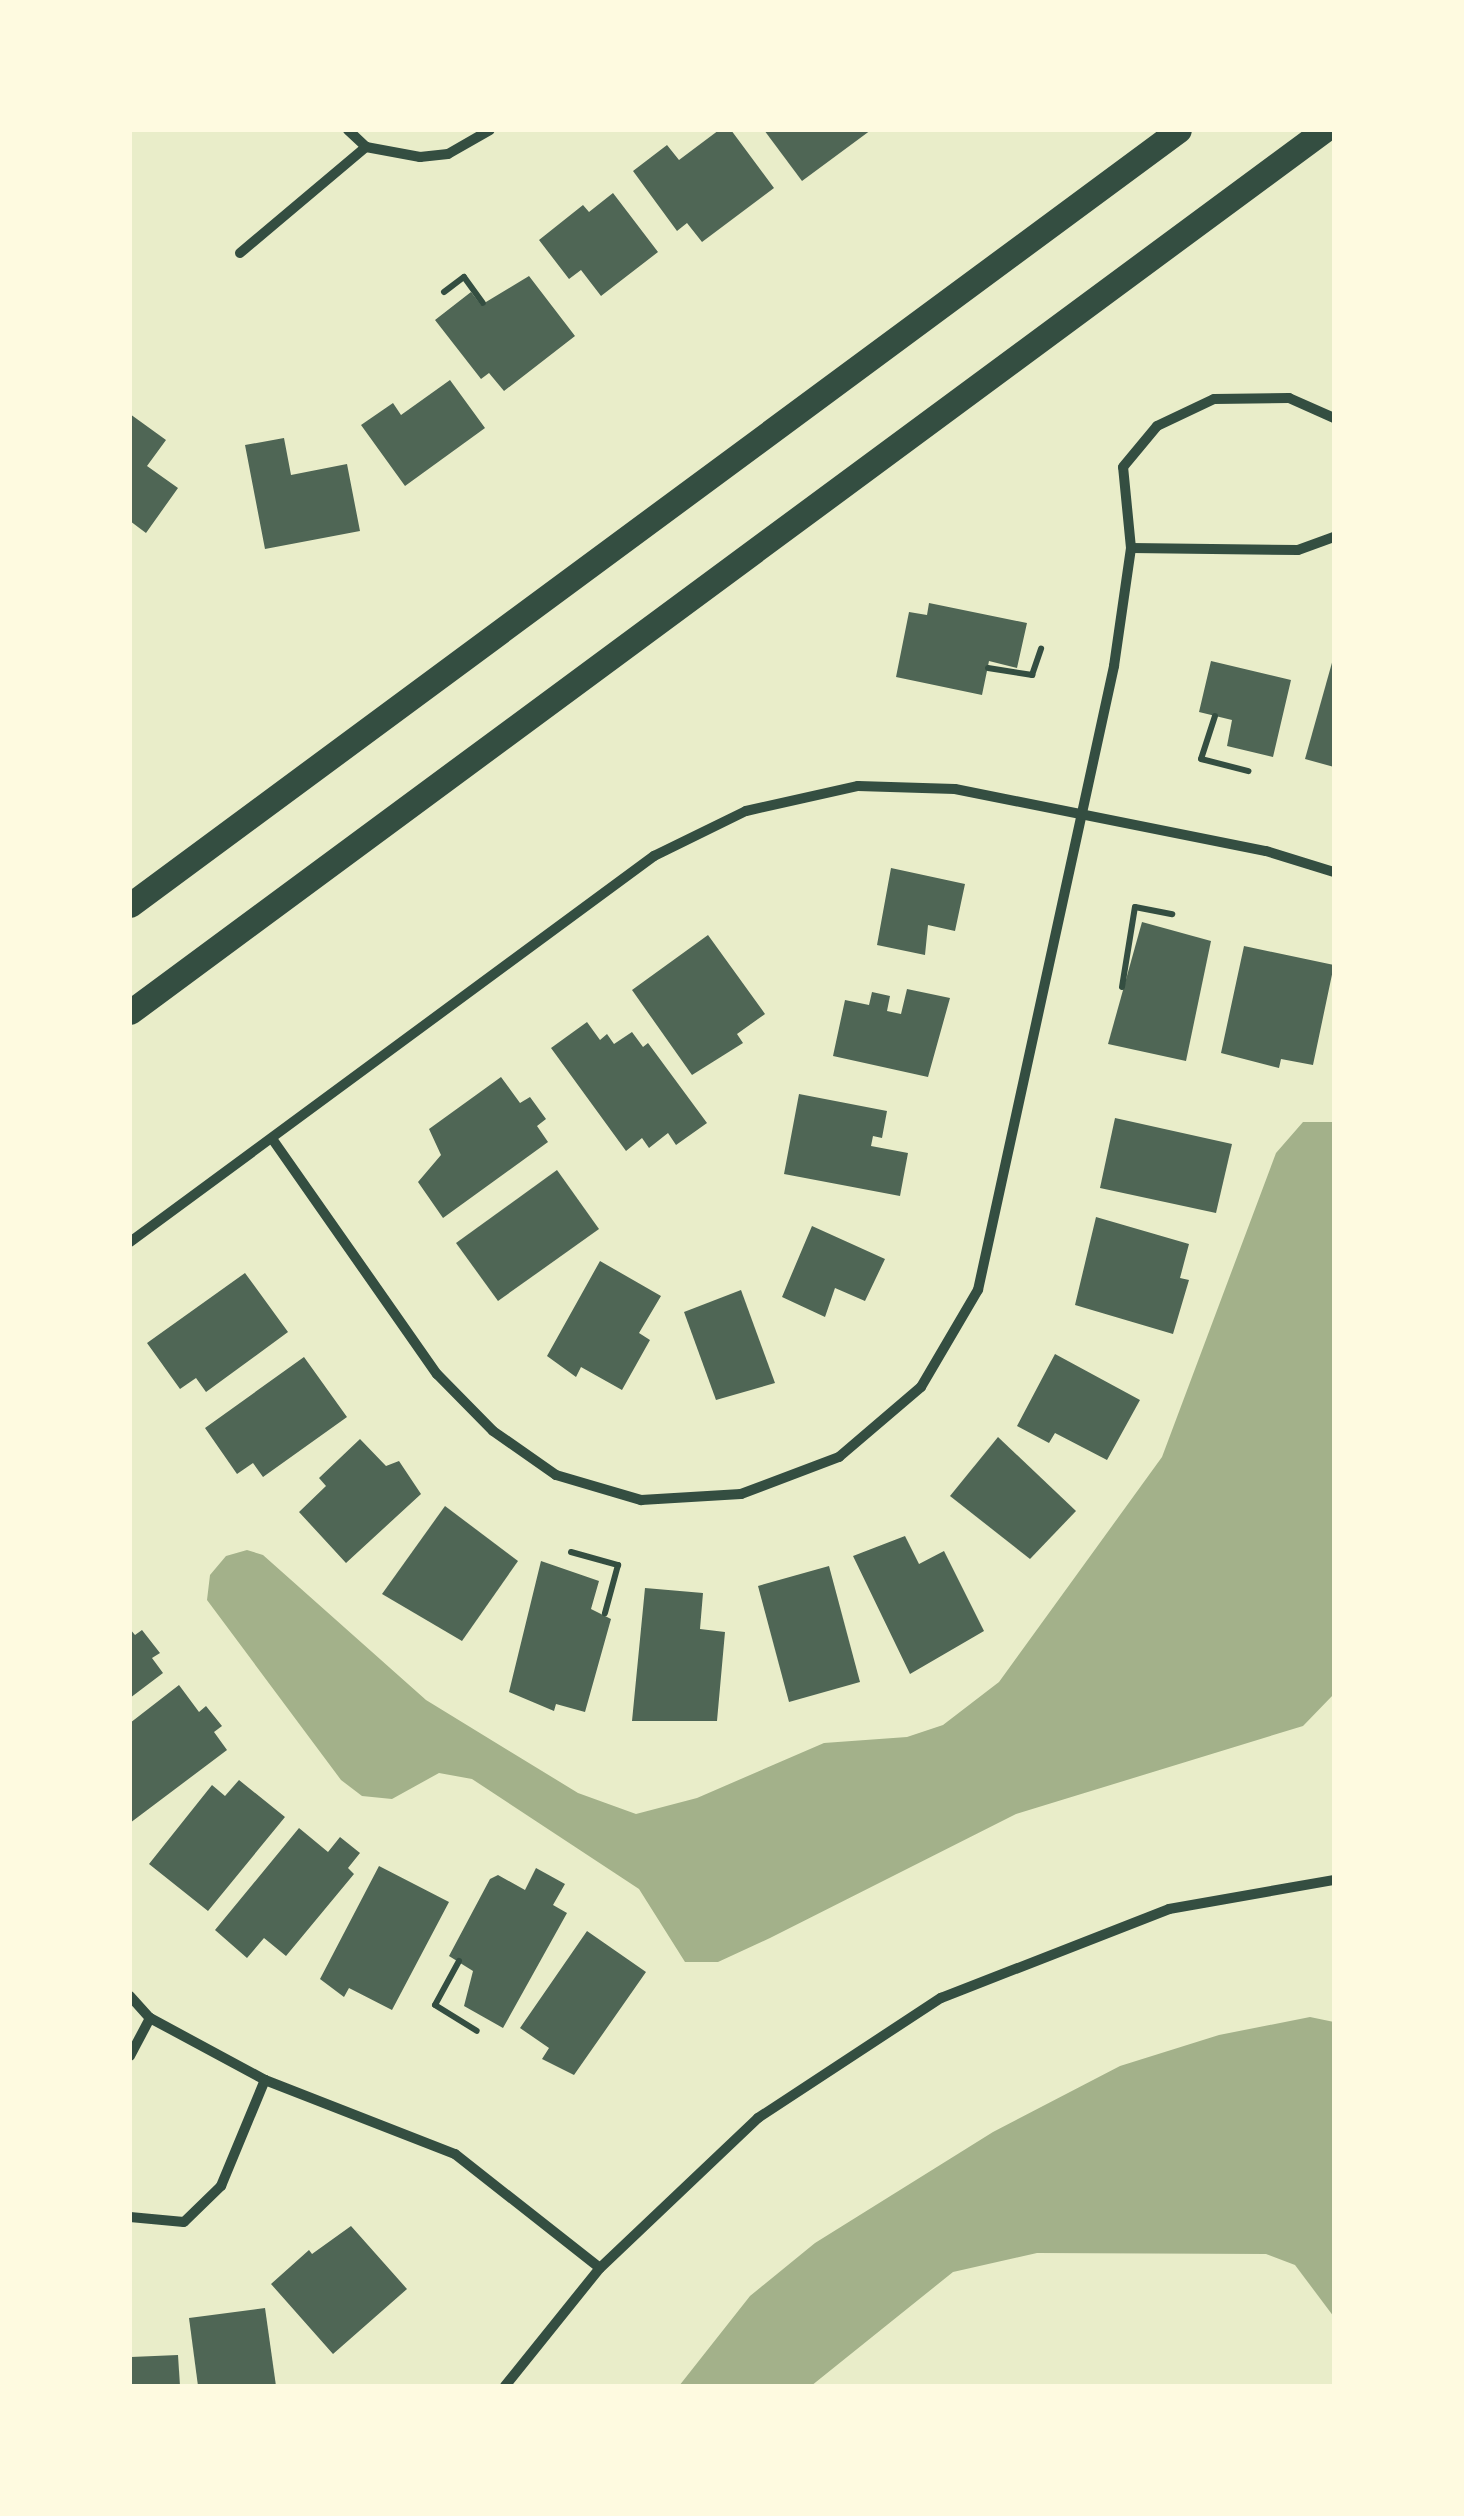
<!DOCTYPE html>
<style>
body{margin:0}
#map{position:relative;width:1464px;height:2516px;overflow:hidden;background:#e9edc9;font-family:"Zilla Slab",serif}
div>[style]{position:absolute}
.water>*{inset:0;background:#a3b18a}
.building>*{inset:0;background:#4f6655}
.path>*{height:6px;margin:-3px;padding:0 3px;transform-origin:3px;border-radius:3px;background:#344e41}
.minor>*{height:10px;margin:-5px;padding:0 5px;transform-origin:5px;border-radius:5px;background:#344e41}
.primary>*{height:25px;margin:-12.5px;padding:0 12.5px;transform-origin:12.5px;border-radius:12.5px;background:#344e41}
span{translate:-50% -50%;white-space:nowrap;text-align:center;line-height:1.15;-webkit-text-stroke:10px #fefae0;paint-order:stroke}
.frame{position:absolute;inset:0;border:132px solid #fefae0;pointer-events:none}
</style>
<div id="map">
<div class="water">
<div style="clip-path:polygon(1303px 1122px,1334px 1122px,1334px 1694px,1303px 1726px,1016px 1814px,770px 1938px,718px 1962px,685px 1962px,639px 1889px,472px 1779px,439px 1773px,392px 1799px,362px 1796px,341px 1780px,207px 1600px,210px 1575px,226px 1556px,247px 1550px,263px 1555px,426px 1700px,578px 1793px,636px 1814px,697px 1798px,824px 1743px,907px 1737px,943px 1725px,999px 1682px,1162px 1457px,1276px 1153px)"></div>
<div style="clip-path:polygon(1310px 2017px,1334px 2022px,1334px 2317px,1295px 2265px,1266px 2254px,1037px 2253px,953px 2272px,811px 2386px,679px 2386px,750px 2296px,815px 2243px,993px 2132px,1120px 2066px,1219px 2035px)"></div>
</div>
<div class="building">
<div style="clip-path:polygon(719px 130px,731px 130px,774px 188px,702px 242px,687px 223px,677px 231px,633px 171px,667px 145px,679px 160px)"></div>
<div style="clip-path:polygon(764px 130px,871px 130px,802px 181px)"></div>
<div style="clip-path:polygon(613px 193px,658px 252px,601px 296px,581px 270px,569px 279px,539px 240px,583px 205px,589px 212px)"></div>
<div style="clip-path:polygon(529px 276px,575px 336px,504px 391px,489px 373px,481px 379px,435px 320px,471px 292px,481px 305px)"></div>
<div style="clip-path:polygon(450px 380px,485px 428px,405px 486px,361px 425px,393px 403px,401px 415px)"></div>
<div style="clip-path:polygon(130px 414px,166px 440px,147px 466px,178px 488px,146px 533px,130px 521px)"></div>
<div style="clip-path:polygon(284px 438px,291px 475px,347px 464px,360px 531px,265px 549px,245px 445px)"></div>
<div style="clip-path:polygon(929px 603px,1027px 623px,1017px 668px,989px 661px,982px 695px,896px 677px,909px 612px,927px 615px)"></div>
<div style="clip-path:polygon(1333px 659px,1334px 660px,1334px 767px,1305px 759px)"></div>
<div style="clip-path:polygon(1211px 661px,1291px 680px,1273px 757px,1227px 746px,1232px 720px,1199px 712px)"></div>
<div style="clip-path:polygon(891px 868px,965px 884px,955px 931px,928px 925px,925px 955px,877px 945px)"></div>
<div style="clip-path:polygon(1142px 922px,1211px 941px,1186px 1061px,1108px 1044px)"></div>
<div style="clip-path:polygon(708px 935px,765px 1014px,737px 1034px,743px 1043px,692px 1075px,632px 990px)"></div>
<div style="clip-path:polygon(1244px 946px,1334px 965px,1313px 1065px,1281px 1059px,1279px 1068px,1221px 1053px)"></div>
<div style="clip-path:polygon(907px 989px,950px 998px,928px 1077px,833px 1056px,845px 1000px,869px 1005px,872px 992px,890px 996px,887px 1011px,901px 1014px)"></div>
<div style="clip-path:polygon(587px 1022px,600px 1040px,607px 1034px,614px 1044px,632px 1032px,643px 1047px,648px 1043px,707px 1123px,676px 1145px,668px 1133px,649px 1148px,642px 1138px,626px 1151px,551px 1048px)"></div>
<div style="clip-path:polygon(501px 1077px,520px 1103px,530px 1097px,546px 1119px,537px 1126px,548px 1142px,443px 1218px,418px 1182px,441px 1155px,429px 1129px)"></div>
<div style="clip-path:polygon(799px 1094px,887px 1111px,882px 1138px,873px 1136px,871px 1146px,908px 1153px,900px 1196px,784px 1174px)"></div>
<div style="clip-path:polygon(1115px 1118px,1232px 1144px,1216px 1213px,1100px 1188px)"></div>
<div style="clip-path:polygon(557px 1170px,599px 1229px,498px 1301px,456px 1243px)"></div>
<div style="clip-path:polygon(1096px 1217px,1189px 1244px,1180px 1278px,1189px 1280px,1173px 1334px,1075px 1305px)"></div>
<div style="clip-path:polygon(812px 1226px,885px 1259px,865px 1301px,835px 1288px,825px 1317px,782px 1297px)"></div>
<div style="clip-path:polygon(600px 1261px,661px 1296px,639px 1333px,650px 1340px,622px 1390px,581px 1367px,576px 1377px,547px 1356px)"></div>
<div style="clip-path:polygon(245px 1273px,288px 1332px,206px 1392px,196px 1378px,180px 1389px,147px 1343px)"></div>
<div style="clip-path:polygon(741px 1290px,775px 1383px,716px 1400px,684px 1312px)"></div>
<div style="clip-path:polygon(1055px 1354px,1140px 1400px,1107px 1460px,1055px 1433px,1049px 1443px,1017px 1426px)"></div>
<div style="clip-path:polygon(304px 1357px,347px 1417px,263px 1477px,253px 1463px,237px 1474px,205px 1428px)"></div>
<div style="clip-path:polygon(998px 1437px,1076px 1511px,1030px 1559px,950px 1496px)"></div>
<div style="clip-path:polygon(360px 1439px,386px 1466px,399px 1461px,421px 1494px,346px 1563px,299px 1512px,326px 1486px,319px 1478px)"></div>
<div style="clip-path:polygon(445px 1506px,518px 1561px,462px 1641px,382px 1594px)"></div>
<div style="clip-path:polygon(905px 1536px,919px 1564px,944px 1551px,984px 1631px,910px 1674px,853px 1556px)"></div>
<div style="clip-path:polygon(541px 1561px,599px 1581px,591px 1609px,611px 1619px,585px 1712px,556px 1704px,554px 1711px,509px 1692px)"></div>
<div style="clip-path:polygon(829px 1566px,860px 1682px,789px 1702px,758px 1586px)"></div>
<div style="clip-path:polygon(645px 1588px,703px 1593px,700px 1629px,725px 1632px,717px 1721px,632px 1721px)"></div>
<div style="clip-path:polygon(130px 1629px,135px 1635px,142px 1630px,160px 1653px,152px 1658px,163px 1673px,130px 1698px)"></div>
<div style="clip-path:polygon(179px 1685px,199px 1712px,206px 1706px,222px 1726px,214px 1732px,227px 1750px,130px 1823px,130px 1723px)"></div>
<div style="clip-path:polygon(239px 1780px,285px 1817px,208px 1911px,149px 1864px,212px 1785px,225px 1796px)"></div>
<div style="clip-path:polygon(299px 1828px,328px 1852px,340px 1837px,360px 1853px,348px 1868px,354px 1874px,286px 1956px,264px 1938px,247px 1958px,215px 1930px)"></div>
<div style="clip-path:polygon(379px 1866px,449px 1902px,392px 2010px,349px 1988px,344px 1997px,320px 1979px)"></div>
<div style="clip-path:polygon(536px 1868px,565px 1884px,553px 1905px,567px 1913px,503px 2028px,464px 2006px,473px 1971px,449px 1956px,490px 1879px,498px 1875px,525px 1890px)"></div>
<div style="clip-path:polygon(587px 1931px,646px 1972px,574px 2075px,542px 2059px,549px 2048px,520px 2028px)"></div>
<div style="clip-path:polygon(351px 2226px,407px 2289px,333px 2354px,271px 2284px,309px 2250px,312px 2254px)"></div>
<div style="clip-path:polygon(265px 2308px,276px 2386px,198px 2386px,189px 2318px)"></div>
<div style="clip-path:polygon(178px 2355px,180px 2386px,130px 2386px,131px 2357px)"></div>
</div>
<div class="path">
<div style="left:444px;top:292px;width:25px;rotate:-37deg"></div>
<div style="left:464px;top:277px;width:32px;rotate:54deg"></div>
<div style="left:988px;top:668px;width:45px;rotate:9deg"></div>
<div style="left:1032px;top:675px;width:28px;rotate:-71deg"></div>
<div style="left:1215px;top:716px;width:45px;rotate:108deg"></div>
<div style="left:1201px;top:759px;width:49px;rotate:14.3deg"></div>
<div style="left:1122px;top:987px;width:81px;rotate:-80.8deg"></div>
<div style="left:1135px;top:907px;width:38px;rotate:11deg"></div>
<div style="left:571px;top:1552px;width:49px;rotate:15.5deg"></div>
<div style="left:618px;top:1565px;width:50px;rotate:105.2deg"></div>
<div style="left:459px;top:1961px;width:50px;rotate:118.6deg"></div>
<div style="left:435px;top:2005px;width:49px;rotate:31.8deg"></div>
</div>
<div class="minor">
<div style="left:348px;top:130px;width:25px;rotate:43deg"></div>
<div style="left:366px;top:147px;width:55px;rotate:10.5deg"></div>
<div style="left:420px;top:157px;width:28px;rotate:-6deg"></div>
<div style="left:448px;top:154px;width:48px;rotate:-29.7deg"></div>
<div style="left:240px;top:253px;width:165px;rotate:-40.1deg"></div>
<div style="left:1131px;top:548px;width:167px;rotate:0.7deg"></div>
<div style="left:1298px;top:550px;width:38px;rotate:-20deg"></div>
<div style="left:273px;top:1140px;width:286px;rotate:55deg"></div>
<div style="left:437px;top:1374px;width:80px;rotate:45.5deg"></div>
<div style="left:493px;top:1431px;width:77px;rotate:34.9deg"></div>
<div style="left:556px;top:1475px;width:89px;rotate:16.4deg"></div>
<div style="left:641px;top:1500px;width:100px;rotate:-3.4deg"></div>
<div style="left:741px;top:1494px;width:105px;rotate:-20.7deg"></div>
<div style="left:839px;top:1457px;width:108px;rotate:-40.5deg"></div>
<div style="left:921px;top:1387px;width:113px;rotate:-59.6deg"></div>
<div style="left:978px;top:1290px;width:639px;rotate:-77.7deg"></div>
<div style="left:1114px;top:666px;width:119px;rotate:-81.8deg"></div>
<div style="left:1131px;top:548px;width:81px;rotate:-95.6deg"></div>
<div style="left:1123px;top:467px;width:53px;rotate:-50.3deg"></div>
<div style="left:1157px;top:426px;width:63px;rotate:-25.3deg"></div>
<div style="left:1214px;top:399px;width:75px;rotate:-0.8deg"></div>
<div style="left:1289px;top:398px;width:49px;rotate:24deg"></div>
<div style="left:130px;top:1242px;width:651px;rotate:-36.38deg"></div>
<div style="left:654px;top:856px;width:102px;rotate:-26.1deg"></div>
<div style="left:746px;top:811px;width:115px;rotate:-12.6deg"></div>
<div style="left:858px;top:786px;width:97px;rotate:1.8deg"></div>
<div style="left:955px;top:789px;width:317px;rotate:11.3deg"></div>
<div style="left:1266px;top:851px;width:71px;rotate:17.2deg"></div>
<div style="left:130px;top:1996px;width:30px;rotate:48deg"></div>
<div style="left:150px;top:2018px;width:131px;rotate:28.3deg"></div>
<div style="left:265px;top:2080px;width:204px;rotate:21.3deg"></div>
<div style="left:455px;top:2154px;width:184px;rotate:38.2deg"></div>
<div style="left:130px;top:2056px;width:43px;rotate:-62.2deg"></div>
<div style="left:130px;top:2217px;width:54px;rotate:5.3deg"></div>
<div style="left:184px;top:2222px;width:52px;rotate:-44.2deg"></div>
<div style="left:221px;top:2186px;width:115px;rotate:-67.5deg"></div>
<div style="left:505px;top:2386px;width:151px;rotate:-51.2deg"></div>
<div style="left:600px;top:2268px;width:218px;rotate:-43.5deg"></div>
<div style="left:758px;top:2118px;width:219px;rotate:-33.3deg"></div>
<div style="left:941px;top:1998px;width:245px;rotate:-21.3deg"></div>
<div style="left:1169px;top:1909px;width:168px;rotate:-10deg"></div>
</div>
<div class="primary">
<div style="left:130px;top:905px;width:1304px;rotate:-36.46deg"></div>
<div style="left:130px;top:1012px;width:1484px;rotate:-36.45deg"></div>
</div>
<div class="frame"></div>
</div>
